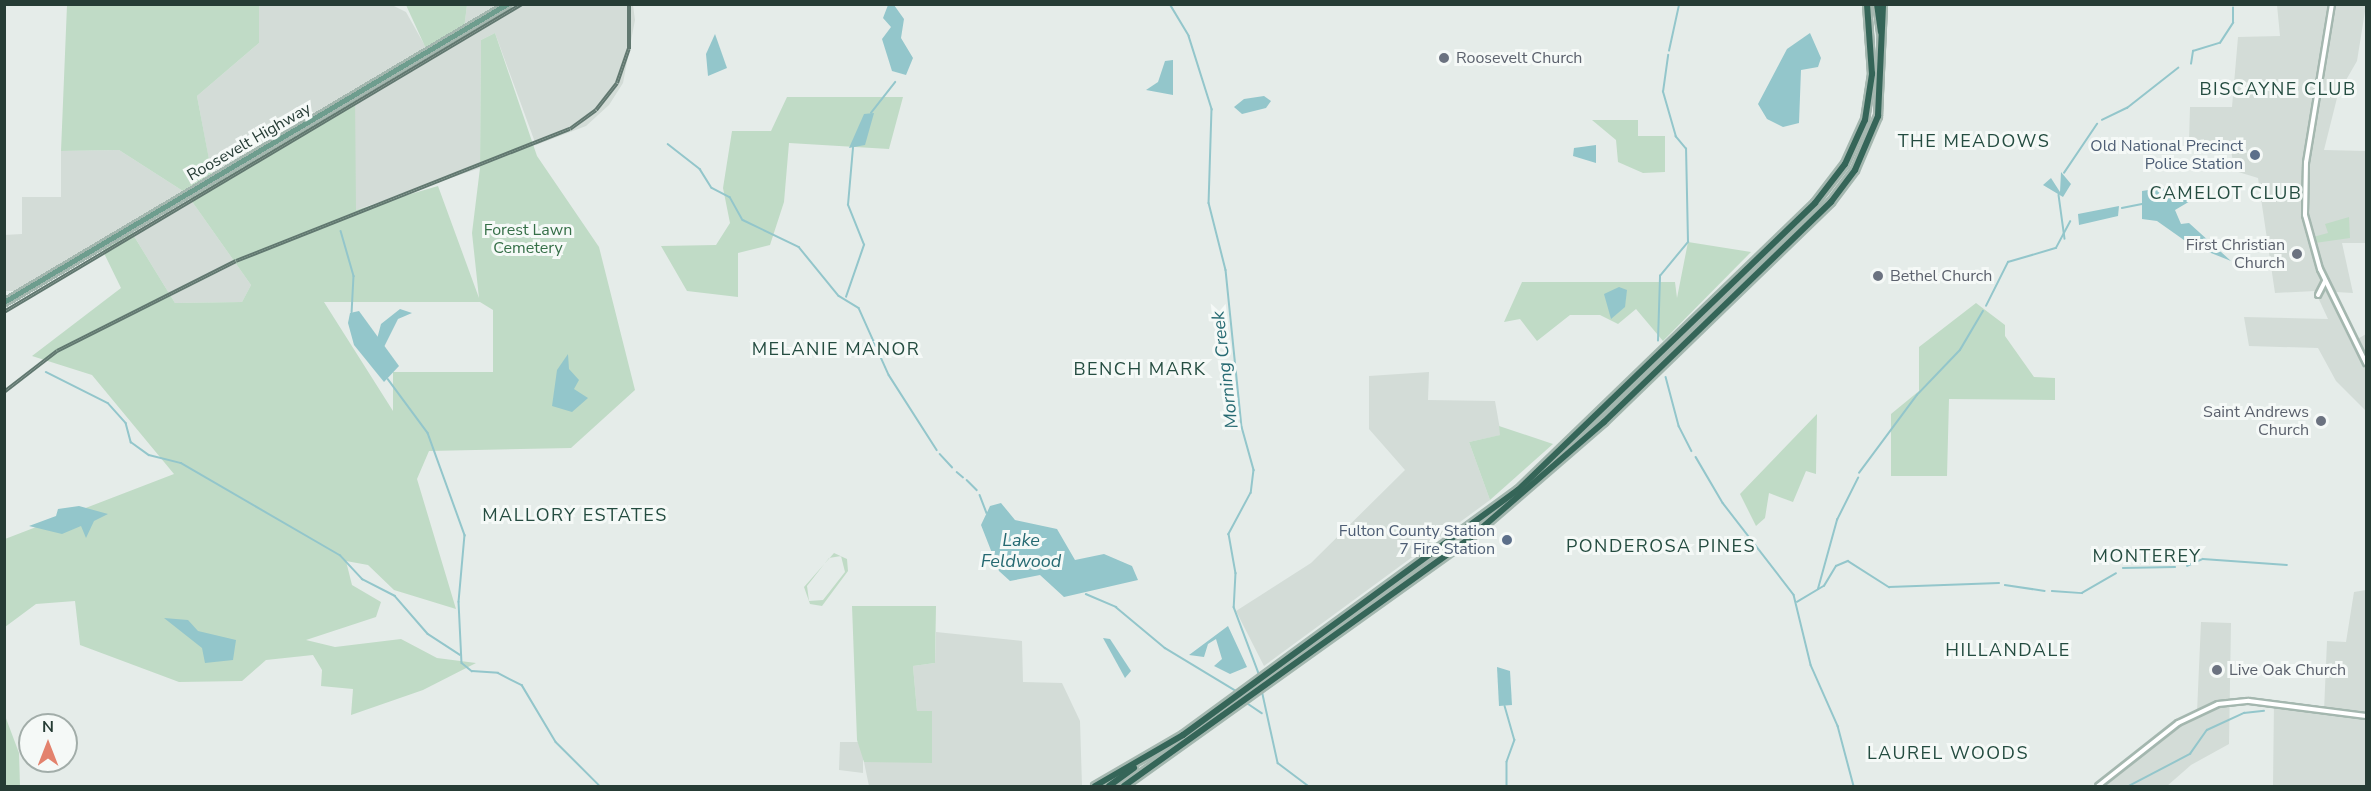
<!DOCTYPE html>
<style>
body{margin:0}
#map{position:relative;width:2371px;height:791px;overflow:hidden;background:#e5ece9;font-family:"Nunito Sans",sans-serif}
div>[style]{position:absolute}
.built>*{inset:0;background:#d3dcd7}
.green>*{inset:0;background:#c0dbc6}
.water>*{inset:0;background:#93c6cb}
.stream>*{height:1.5px;margin:-0.75px;padding:0 0.75px;transform-origin:0.75px;border-radius:0.75px;background:#93c6cb}
.roads{filter:drop-shadow(2px 0 #a4b7af) drop-shadow(-2px 0 #a4b7af) drop-shadow(0 2px #a4b7af) drop-shadow(0 -2px #a4b7af)}
.secondary>*{height:4px;margin:-2px;padding:0 2px;transform-origin:2px;border-radius:2px;background:#fff}
.primary>*{height:4.5px;margin:-2.25px;padding:0 2.25px;transform-origin:2.25px;border-radius:2.25px;background:#6e9d8e}
.highway>*{height:6px;margin:-3px;padding:0 3px;transform-origin:3px;border-radius:3px;background:#356558}
.rail>*{height:4px;margin-top:-2px;transform-origin:0;background:repeating-linear-gradient(90deg,#f5f9f7 0 4.5px,#617870 0 9px);box-sizing:border-box;border-block:2px solid #617870}
.dots>*{width:16px;height:16px;translate:-50% -50%;box-sizing:border-box;border:3px solid #f5f9f7;border-radius:50%}
span{translate:-50% -50%;white-space:nowrap;text-align:center;line-height:1.15;-webkit-text-stroke:6px #f5f9f7;paint-order:stroke}
.worship-label{font-size:16px;color:#5b616d}
.left{translate:0 -50%;text-align:left}
.right{translate:-100% -50%;text-align:right}
.street-label{font-size:16px;color:#263c35}
.service-label{font-size:16px;color:#4e5e75}
.park-label{font-size:16px;color:#356f47}
.neighbourhood-label{font-size:18px;color:#244c40;letter-spacing:1.5px}
.water-label{font-size:18px;color:#266a72;font-style:italic}
.frame{position:absolute;inset:0;border:6px solid #263c35;pointer-events:none}
.north{position:absolute;left:18px;top:713px;width:60px;height:60px;box-sizing:border-box;background:#f5f9f7;border:2px solid #a2ada9;border-radius:50%;rotate:0deg;font-size:16px;font-weight:700;line-height:24px;text-align:center;color:#263c35}
.north::after{content:'';display:block;margin:auto;width:21px;height:27px;background:#e3826d;clip-path:polygon(50% 0,100% 100%,50% 72%,0 100%)}
</style>
<div id="map">
<div class="built">
<div style="clip-path:polygon(259px 5px,392px 5px,406px 12px,429px 53px,464px 29px,467px 5px,633px 5px,635px 20px,623px 83px,609px 105px,586px 126px,536px 145px,495px 33px,481px 40px,480px 168px,356px 210px,212px 176px,197px 96px,259px 43px)"></div>
<div style="clip-path:polygon(2277px 5px,2366px 5px,2357px 61px,2338px 94px,2324px 150px,2366px 151px,2366px 243px,2342px 243px,2353px 293px,2336px 292px,2330px 298px,2351px 343px,2366px 334px,2366px 411px,2336px 381px,2318px 348px,2249px 346px,2244px 317px,2328px 319px,2315px 291px,2275px 293px,2258px 178px,2235px 171px,2229px 141px,2189px 141px,2190px 107px,2232px 107px,2238px 37px,2280px 36px)"></div>
<div style="clip-path:polygon(119px 150px,186px 193px,251px 285px,242px 302px,175px 303px,129px 228px,22px 291px,5px 291px,4px 235px,22px 234px,22px 197px,61px 197px,61px 151px)"></div>
<div style="clip-path:polygon(1429px 372px,1428px 400px,1495px 401px,1501px 435px,1469px 442px,1490px 500px,1264px 666px,1236px 611px,1311px 563px,1405px 470px,1369px 429px,1369px 376px)"></div>
<div style="clip-path:polygon(2366px 590px,2366px 786px,2273px 786px,2274px 702px,2324px 711px,2327px 641px,2346px 642px,2354px 592px)"></div>
<div style="clip-path:polygon(2201px 622px,2231px 623px,2229px 744px,2191px 765px,2167px 786px,2105px 786px,2197px 712px)"></div>
<div style="clip-path:polygon(936px 632px,1022px 641px,1023px 682px,1062px 683px,1080px 721px,1082px 786px,869px 786px,864px 762px,932px 762px,863px 760px,863px 773px,839px 770px,840px 742px,889px 742px,932px 711px,917px 711px,913px 666px,935px 663px)"></div>
</div>
<div class="green">
<div style="clip-path:polygon(evenodd,67px 5px,259px 5px,259px 43px,197px 96px,212px 175px,355px 94px,356px 210px,438px 186px,479px 298px,472px 233px,480px 168px,481px 40px,495px 33px,537px 156px,599px 247px,635px 390px,571px 448px,429px 451px,417px 479px,456px 609px,394px 590px,368px 565px,346px 561px,352px 585px,381px 602px,376px 617px,306px 640px,335px 647px,401px 639px,437px 658px,476px 663px,423px 690px,351px 715px,353px 689px,321px 686px,322px 670px,313px 655px,266px 660px,242px 681px,179px 682px,80px 645px,75px 601px,36px 604px,5px 627px,5px 539px,174px 474px,92px 375px,32px 356px,121px 288px,100px 245px,129px 228px,175px 303px,242px 302px,251px 285px,186px 193px,119px 150px,61px 151px,67px 5px,324px 302px,480px 302px,493px 310px,493px 372px,393px 372px,393px 411px,324px 302px)"></div>
<div style="clip-path:polygon(406px 5px,467px 5px,464px 29px,428px 53px)"></div>
<div style="clip-path:polygon(787px 97px,903px 97px,889px 149px,789px 143px,784px 202px,770px 245px,738px 253px,738px 297px,687px 291px,661px 246px,716px 245px,730px 223px,723px 188px,732px 131px,771px 131px)"></div>
<div style="clip-path:polygon(1592px 120px,1638px 120px,1638px 136px,1665px 136px,1665px 172px,1643px 173px,1618px 162px,1616px 140px)"></div>
<div style="clip-path:polygon(2349px 217px,2350px 238px,2315px 243px,2313px 237px,2328px 233px,2325px 224px)"></div>
<div style="clip-path:polygon(1688px 242px,1751px 252px,1663px 341px,1636px 309px,1618px 324px,1600px 315px,1570px 315px,1537px 341px,1520px 319px,1504px 322px,1522px 282px,1675px 282px,1677px 298px)"></div>
<div style="clip-path:polygon(1976px 303px,2005px 325px,2005px 336px,2034px 377px,2055px 378px,2055px 400px,1949px 399px,1947px 476px,1891px 476px,1891px 414px,1919px 391px,1919px 347px)"></div>
<div style="clip-path:polygon(1817px 414px,1816px 474px,1806px 471px,1793px 502px,1769px 493px,1765px 518px,1756px 526px,1740px 494px)"></div>
<div style="clip-path:polygon(1499px 426px,1553px 444px,1490px 500px,1469px 442px,1500px 435px)"></div>
<div style="clip-path:polygon(evenodd,834px 553px,847px 559px,848px 571px,822px 606px,810px 604px,804px 587px,834px 553px,841px 556px,845px 572px,823px 600px,809px 601px,807px 586px,829px 558px,841px 556px)"></div>
<div style="clip-path:polygon(852px 606px,936px 606px,935px 663px,913px 666px,917px 711px,932px 711px,932px 763px,864px 762px,857px 740px)"></div>
<div style="clip-path:polygon(4px 713px,19px 753px,20px 786px,5px 786px)"></div>
</div>
<div class="water">
<div style="clip-path:polygon(888px 5px,894px 5px,904px 19px,901px 38px,913px 58px,906px 75px,892px 71px,882px 39px,891px 27px,883px 18px)"></div>
<div style="clip-path:polygon(1810px 33px,1821px 58px,1818px 67px,1801px 70px,1799px 123px,1783px 127px,1767px 119px,1758px 104px,1787px 49px)"></div>
<div style="clip-path:polygon(715px 34px,727px 68px,708px 76px,706px 54px)"></div>
<div style="clip-path:polygon(1173px 60px,1173px 95px,1146px 90px,1158px 82px,1165px 61px)"></div>
<div style="clip-path:polygon(1264px 96px,1271px 101px,1266px 108px,1242px 114px,1234px 107px,1244px 99px)"></div>
<div style="clip-path:polygon(874px 113px,865px 145px,849px 148px,864px 114px)"></div>
<div style="clip-path:polygon(1596px 145px,1596px 163px,1573px 156px,1574px 148px)"></div>
<div style="clip-path:polygon(2061px 172px,2071px 184px,2063px 197px,2043px 185px,2051px 178px,2060px 192px)"></div>
<div style="clip-path:polygon(2161px 188px,2197px 197px,2175px 210px,2181px 224px,2189px 223px,2231px 261px,2191px 245px,2157px 221px,2142px 219px,2142px 191px)"></div>
<div style="clip-path:polygon(2119px 206px,2118px 216px,2079px 225px,2078px 214px)"></div>
<div style="clip-path:polygon(1619px 287px,1627px 290px,1625px 307px,1611px 319px,1604px 294px)"></div>
<div style="clip-path:polygon(400px 309px,412px 313px,398px 319px,384px 347px,377px 339px,381px 324px)"></div>
<div style="clip-path:polygon(359px 311px,399px 366px,384px 382px,354px 345px,348px 323px,350px 313px)"></div>
<div style="clip-path:polygon(568px 354px,569px 369px,579px 380px,574px 389px,588px 398px,572px 412px,552px 406px,557px 370px)"></div>
<div style="clip-path:polygon(1001px 503px,1015px 520px,1057px 529px,1075px 560px,1104px 554px,1132px 566px,1138px 580px,1064px 597px,1040px 575px,1010px 581px,999px 571px,981px 525px,990px 506px)"></div>
<div style="clip-path:polygon(79px 506px,108px 514px,94px 521px,86px 538px,81px 526px,62px 534px,29px 526px,56px 516px,58px 509px)"></div>
<div style="clip-path:polygon(164px 618px,188px 620px,198px 631px,236px 640px,233px 660px,205px 663px,202px 648px)"></div>
<div style="clip-path:polygon(1228px 626px,1247px 667px,1230px 674px,1214px 666px,1222px 659px,1216px 639px,1208px 644px,1204px 657px,1189px 655px)"></div>
<div style="clip-path:polygon(1103px 638px,1110px 639px,1131px 671px,1125px 678px)"></div>
<div style="clip-path:polygon(1497px 667px,1510px 671px,1512px 705px,1499px 706px)"></div>
</div>
<div class="stream">
<div style="left:1170px;top:4px;width:37px;rotate:59deg"></div>
<div style="left:1189px;top:36px;width:77px;rotate:72.5deg"></div>
<div style="left:1212px;top:109px;width:94px;rotate:91.8deg"></div>
<div style="left:1209px;top:203px;width:69px;rotate:75.8deg"></div>
<div style="left:1226px;top:270px;width:158px;rotate:84.2deg"></div>
<div style="left:1242px;top:427px;width:45px;rotate:74.4deg"></div>
<div style="left:1254px;top:470px;width:23px;rotate:97deg"></div>
<div style="left:1251px;top:493px;width:47px;rotate:118.2deg"></div>
<div style="left:1229px;top:534px;width:40px;rotate:80deg"></div>
<div style="left:1236px;top:573px;width:34px;rotate:93deg"></div>
<div style="left:1234px;top:607px;width:74px;rotate:69.4deg"></div>
<div style="left:1669px;top:51px;width:47px;rotate:-77.7deg"></div>
<div style="left:2191px;top:64px;width:13px;rotate:-81deg"></div>
<div style="left:2193px;top:51px;width:28px;rotate:-17deg"></div>
<div style="left:2220px;top:43px;width:24px;rotate:-57deg"></div>
<div style="left:2233px;top:23px;width:15px;rotate:-90deg"></div>
<div style="left:871px;top:113px;width:39px;rotate:-52deg"></div>
<div style="left:2102px;top:120px;width:28px;rotate:-26deg"></div>
<div style="left:2127px;top:108px;width:65px;rotate:-38.1deg"></div>
<div style="left:668px;top:144px;width:41px;rotate:38deg"></div>
<div style="left:700px;top:169px;width:22px;rotate:58deg"></div>
<div style="left:712px;top:188px;width:20px;rotate:27deg"></div>
<div style="left:730px;top:197px;width:26px;rotate:61deg"></div>
<div style="left:743px;top:220px;width:62px;rotate:25.7deg"></div>
<div style="left:799px;top:247px;width:63px;rotate:50.8deg"></div>
<div style="left:839px;top:296px;width:23px;rotate:31deg"></div>
<div style="left:859px;top:308px;width:73px;rotate:65.9deg"></div>
<div style="left:889px;top:375px;width:89px;rotate:57.4deg"></div>
<div style="left:2064px;top:173px;width:59px;rotate:-56deg"></div>
<div style="left:2059px;top:195px;width:44px;rotate:82.2deg"></div>
<div style="left:2122px;top:208px;width:20px;rotate:-11deg"></div>
<div style="left:341px;top:231px;width:47px;rotate:73.9deg"></div>
<div style="left:354px;top:276px;width:36px;rotate:93deg"></div>
<div style="left:846px;top:297px;width:55px;rotate:-70.9deg"></div>
<div style="left:864px;top:245px;width:43px;rotate:-111.8deg"></div>
<div style="left:848px;top:205px;width:57px;rotate:-85deg"></div>
<div style="left:1986px;top:306px;width:49px;rotate:-63.4deg"></div>
<div style="left:2008px;top:262px;width:50px;rotate:-16.3deg"></div>
<div style="left:2056px;top:248px;width:30px;rotate:-62deg"></div>
<div style="left:1658px;top:341px;width:65px;rotate:-88.2deg"></div>
<div style="left:1660px;top:276px;width:44px;rotate:-50.5deg"></div>
<div style="left:1688px;top:242px;width:93px;rotate:-91.2deg"></div>
<div style="left:1686px;top:149px;width:16px;rotate:-130deg"></div>
<div style="left:1676px;top:137px;width:47px;rotate:-106.1deg"></div>
<div style="left:1663px;top:92px;width:37px;rotate:-82deg"></div>
<div style="left:46px;top:372px;width:69px;rotate:26.6deg"></div>
<div style="left:108px;top:403px;width:27px;rotate:48deg"></div>
<div style="left:126px;top:423px;width:20px;rotate:75deg"></div>
<div style="left:131px;top:442px;width:22px;rotate:36deg"></div>
<div style="left:149px;top:455px;width:33px;rotate:14deg"></div>
<div style="left:181px;top:463px;width:184px;rotate:30.1deg"></div>
<div style="left:340px;top:555px;width:33px;rotate:47deg"></div>
<div style="left:362px;top:579px;width:37px;rotate:27deg"></div>
<div style="left:395px;top:596px;width:50px;rotate:49deg"></div>
<div style="left:428px;top:634px;width:38px;rotate:33deg"></div>
<div style="left:1666px;top:377px;width:51px;rotate:75.1deg"></div>
<div style="left:1679px;top:426px;width:28px;rotate:63deg"></div>
<div style="left:388px;top:379px;width:67px;rotate:53.5deg"></div>
<div style="left:428px;top:433px;width:109px;rotate:70.1deg"></div>
<div style="left:465px;top:535px;width:67px;rotate:95.1deg"></div>
<div style="left:459px;top:602px;width:61px;rotate:87.2deg"></div>
<div style="left:462px;top:663px;width:13px;rotate:39deg"></div>
<div style="left:472px;top:671px;width:26px;rotate:4deg"></div>
<div style="left:498px;top:673px;width:27px;rotate:27deg"></div>
<div style="left:522px;top:685px;width:66px;rotate:59.2deg"></div>
<div style="left:556px;top:742px;width:62px;rotate:45deg"></div>
<div style="left:940px;top:454px;width:18px;rotate:47deg"></div>
<div style="left:1696px;top:457px;width:53px;rotate:59.6deg"></div>
<div style="left:1723px;top:503px;width:116px;rotate:52.3deg"></div>
<div style="left:1794px;top:595px;width:72px;rotate:76.3deg"></div>
<div style="left:1811px;top:665px;width:67px;rotate:66.1deg"></div>
<div style="left:1838px;top:726px;width:62px;rotate:75.1deg"></div>
<div style="left:957px;top:472px;width:8px;rotate:40deg"></div>
<div style="left:1859px;top:473px;width:97px;rotate:-53.4deg"></div>
<div style="left:1917px;top:395px;width:62px;rotate:-46.3deg"></div>
<div style="left:1960px;top:350px;width:45px;rotate:-59.5deg"></div>
<div style="left:967px;top:480px;width:14px;rotate:45deg"></div>
<div style="left:980px;top:495px;width:19px;rotate:69deg"></div>
<div style="left:2187px;top:566px;width:17px;rotate:-24deg"></div>
<div style="left:2203px;top:559px;width:84px;rotate:4.1deg"></div>
<div style="left:2123px;top:568px;width:52px;rotate:-1.1deg"></div>
<div style="left:2005px;top:585px;width:40px;rotate:8.5deg"></div>
<div style="left:1818px;top:589px;width:72px;rotate:-74.6deg"></div>
<div style="left:1837px;top:520px;width:47px;rotate:-63.4deg"></div>
<div style="left:2052px;top:591px;width:30px;rotate:4deg"></div>
<div style="left:2082px;top:593px;width:39px;rotate:-30deg"></div>
<div style="left:1086px;top:594px;width:33px;rotate:23deg"></div>
<div style="left:1116px;top:607px;width:64px;rotate:39.9deg"></div>
<div style="left:1165px;top:648px;width:85px;rotate:31.1deg"></div>
<div style="left:1797px;top:602px;width:31px;rotate:-31deg"></div>
<div style="left:1824px;top:586px;width:23px;rotate:-59deg"></div>
<div style="left:1836px;top:566px;width:13px;rotate:-23deg"></div>
<div style="left:1848px;top:561px;width:49px;rotate:32.4deg"></div>
<div style="left:1889px;top:587px;width:110px;rotate:-2.1deg"></div>
<div style="left:1262px;top:690px;width:75px;rotate:77.6deg"></div>
<div style="left:1278px;top:763px;width:39px;rotate:37deg"></div>
<div style="left:1247px;top:703px;width:18px;rotate:34deg"></div>
<div style="left:1505px;top:706px;width:35px;rotate:74deg"></div>
<div style="left:1515px;top:740px;width:23px;rotate:110deg"></div>
<div style="left:1507px;top:762px;width:24px;rotate:90deg"></div>
<div style="left:2129px;top:786px;width:69px;rotate:-27.7deg"></div>
<div style="left:2190px;top:754px;width:29px;rotate:-55deg"></div>
<div style="left:2207px;top:730px;width:41px;rotate:-24.7deg"></div>
<div style="left:2244px;top:713px;width:20px;rotate:-6deg"></div>
</div>
<div class="roads">
<div class="secondary">
<div style="left:2332px;top:4px;width:160px;rotate:99.3deg"></div>
<div style="left:2306px;top:162px;width:53px;rotate:91.1deg"></div>
<div style="left:2305px;top:215px;width:56px;rotate:74.5deg"></div>
<div style="left:2320px;top:269px;width:105px;rotate:63.9deg"></div>
<div style="left:2318px;top:295px;width:16px;rotate:-63deg"></div>
<div style="left:2098px;top:786px;width:102px;rotate:-38.2deg"></div>
<div style="left:2178px;top:723px;width:44px;rotate:-25.4deg"></div>
<div style="left:2218px;top:704px;width:31px;rotate:-6deg"></div>
<div style="left:2249px;top:701px;width:118px;rotate:7.3deg"></div>
</div>
<div class="primary">
<div style="left:4px;top:302px;width:585px;rotate:-30.64deg"></div>
</div>
<div class="highway">
<div style="left:1877px;top:4px;width:28px;rotate:82deg"></div>
<div style="left:1095px;top:786px;width:102px;rotate:-30.1deg"></div>
<div style="left:1183px;top:735px;width:415px;rotate:-36.2deg"></div>
<div style="left:1518px;top:490px;width:413px;rotate:-44deg"></div>
<div style="left:1815px;top:203px;width:49px;rotate:-52.4deg"></div>
<div style="left:1845px;top:164px;width:48px;rotate:-65.6deg"></div>
<div style="left:1865px;top:120px;width:47px;rotate:-81.3deg"></div>
<div style="left:1872px;top:74px;width:70px;rotate:-94.1deg"></div>
<div style="left:1109px;top:786px;width:31px;rotate:-36deg"></div>
<div style="left:1124px;top:786px;width:426px;rotate:-35.6deg"></div>
<div style="left:1470px;top:538px;width:177px;rotate:-40.9deg"></div>
<div style="left:1604px;top:422px;width:316px;rotate:-44.1deg"></div>
<div style="left:1831px;top:202px;width:40px;rotate:-53deg"></div>
<div style="left:1855px;top:170px;width:59px;rotate:-66.9deg"></div>
<div style="left:1878px;top:116px;width:112px;rotate:-87.4deg"></div>
</div>
</div>
<div class="rail">
<div style="left:4px;top:312px;width:603px;rotate:-30.74deg"></div>
<div style="left:4px;top:392px;width:67px;rotate:-37.7deg"></div>
<div style="left:57px;top:351px;width:200px;rotate:-26.7deg"></div>
<div style="left:236px;top:261px;width:359px;rotate:-21.6deg"></div>
<div style="left:570px;top:129px;width:32px;rotate:-36deg"></div>
<div style="left:596px;top:110px;width:34px;rotate:-52deg"></div>
<div style="left:617px;top:83px;width:36px;rotate:-71deg"></div>
<div style="left:629px;top:49px;width:45px;rotate:-90deg"></div>
</div>
<div class="dots">
<div style="left:1444px;top:58px;background:#6b7280"></div>
<div style="left:2255px;top:155px;background:#5c6f8a"></div>
<div style="left:2297px;top:254px;background:#6b7280"></div>
<div style="left:1878px;top:276px;background:#6b7280"></div>
<div style="left:2321px;top:421px;background:#6b7280"></div>
<div style="left:1507px;top:540px;background:#5c6f8a"></div>
<div style="left:2217px;top:670px;background:#6b7280"></div>
</div>
<div class="worship-label">
<span class="left" style="left:1456px;top:58px">Roosevelt Church</span>
<span class="right" style="left:2285px;top:254px">First Christian<br>Church</span>
<span class="left" style="left:1890px;top:276px">Bethel Church</span>
<span class="right" style="left:2309px;top:421px">Saint Andrews<br>Church</span>
<span class="left" style="left:2229px;top:670px">Live Oak Church</span>
</div>
<div class="street-label">
<span style="left:249px;top:142px;rotate:-30deg">Roosevelt Highway</span>
</div>
<div class="service-label">
<span class="right" style="left:2243px;top:155px">Old National Precinct<br>Police Station</span>
<span class="right" style="left:1495px;top:540px">Fulton County Station<br>7 Fire Station</span>
</div>
<div class="park-label">
<span style="left:528px;top:239px">Forest Lawn<br>Cemetery</span>
</div>
<div class="neighbourhood-label">
<span style="left:2278px;top:89px">BISCAYNE CLUB</span>
<span style="left:1974px;top:141px">THE MEADOWS</span>
<span style="left:2226px;top:193px">CAMELOT CLUB</span>
<span style="left:836px;top:349px">MELANIE MANOR</span>
<span style="left:1140px;top:369px">BENCH MARK</span>
<span style="left:575px;top:515px">MALLORY ESTATES</span>
<span style="left:1661px;top:546px">PONDEROSA PINES</span>
<span style="left:2147px;top:556px">MONTEREY</span>
<span style="left:2008px;top:650px">HILLANDALE</span>
<span style="left:1948px;top:753px">LAUREL WOODS</span>
</div>
<div class="water-label">
<span style="left:1225px;top:370px;rotate:-97deg">Morning Creek</span>
<span style="left:1021px;top:551px">Lake<br>Feldwood</span>
</div>
<div class="frame"></div>
<div class="north">N</div>
</div>
